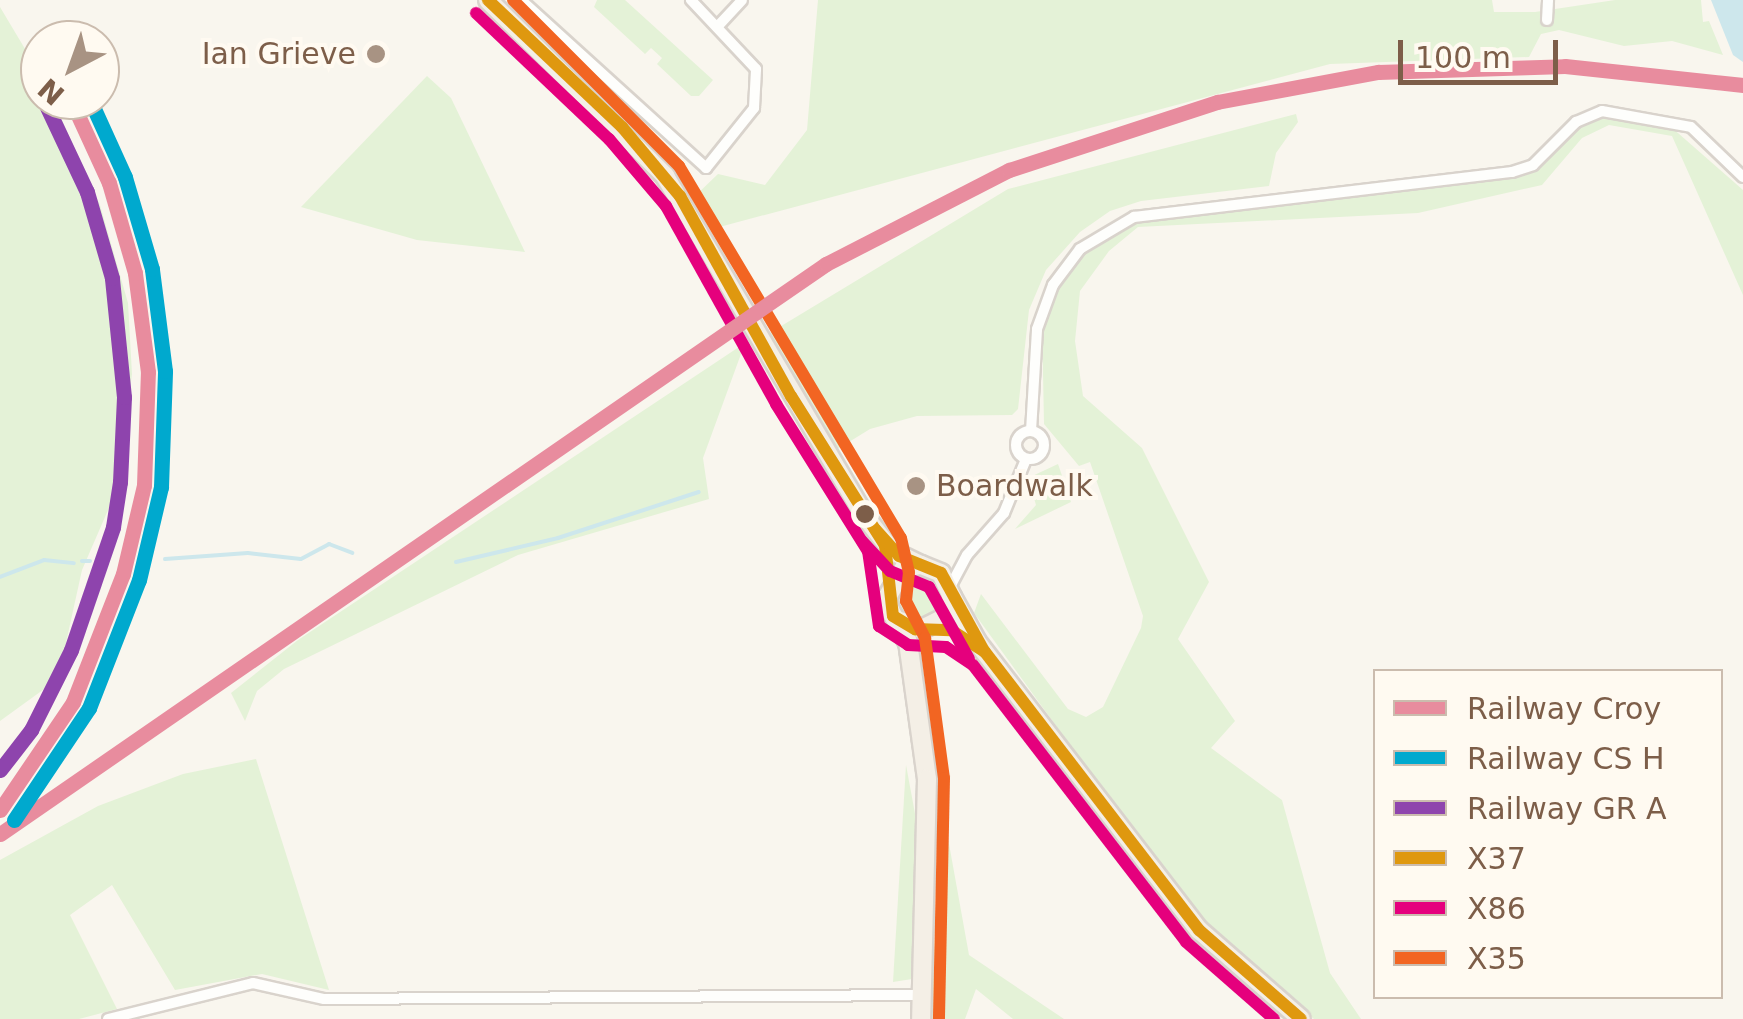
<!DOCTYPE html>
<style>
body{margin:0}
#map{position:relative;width:1743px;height:1019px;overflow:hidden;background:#f9f6ee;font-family:"DejaVu Sans",sans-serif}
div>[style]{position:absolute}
.green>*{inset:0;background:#e4f2d7}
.round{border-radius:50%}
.water>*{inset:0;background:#cde7ec}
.stream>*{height:4px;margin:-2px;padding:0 2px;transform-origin:2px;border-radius:2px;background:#cde7ec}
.roads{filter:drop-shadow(2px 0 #d9d3cc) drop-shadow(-2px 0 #d9d3cc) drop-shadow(0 2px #d9d3cc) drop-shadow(0 -2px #d9d3cc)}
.minor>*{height:10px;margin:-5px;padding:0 5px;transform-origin:5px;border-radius:5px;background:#fefefc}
.minor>.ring{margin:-5px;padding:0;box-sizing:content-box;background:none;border:10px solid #fefefc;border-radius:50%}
.primary>*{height:18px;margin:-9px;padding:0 9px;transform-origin:9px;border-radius:9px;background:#f4efe6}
.bus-1>*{height:12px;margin:-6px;padding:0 6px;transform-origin:6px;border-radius:6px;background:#df980f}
.bus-2>*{height:12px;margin:-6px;padding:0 6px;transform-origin:6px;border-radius:6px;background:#e5007d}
.bus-3>*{height:12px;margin:-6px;padding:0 6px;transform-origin:6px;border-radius:6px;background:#f26522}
.rail-1>*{height:15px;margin:-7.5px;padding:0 7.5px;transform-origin:7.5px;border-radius:7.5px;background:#e88c9e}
.rail-2>*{height:15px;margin:-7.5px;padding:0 7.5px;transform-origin:7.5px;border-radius:7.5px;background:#00a9ce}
.rail-3>*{height:15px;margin:-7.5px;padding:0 7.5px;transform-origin:7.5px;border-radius:7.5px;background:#8e44ad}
.dots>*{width:28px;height:28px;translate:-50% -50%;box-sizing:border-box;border:5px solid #fffaf1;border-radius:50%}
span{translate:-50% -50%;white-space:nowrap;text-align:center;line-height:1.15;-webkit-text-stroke:8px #fffaf1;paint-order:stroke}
.poi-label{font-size:30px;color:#7d5e49}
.right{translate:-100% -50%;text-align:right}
.left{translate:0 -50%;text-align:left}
.legend{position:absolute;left:1373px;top:669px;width:350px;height:330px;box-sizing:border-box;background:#fffaf1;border:2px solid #cbbcae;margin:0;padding:12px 18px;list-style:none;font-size:30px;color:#7d5e49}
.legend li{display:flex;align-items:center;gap:20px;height:50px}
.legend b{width:50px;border:2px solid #cbbcae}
.north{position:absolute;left:20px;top:20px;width:100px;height:100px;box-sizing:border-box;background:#fffaf1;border:2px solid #cbbcae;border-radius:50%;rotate:221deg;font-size:28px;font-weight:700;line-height:40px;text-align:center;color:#7d5e49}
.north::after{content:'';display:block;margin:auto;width:35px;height:45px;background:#a89383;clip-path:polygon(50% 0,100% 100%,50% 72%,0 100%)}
.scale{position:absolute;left:1398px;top:40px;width:160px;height:45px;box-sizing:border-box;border:5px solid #7d5e49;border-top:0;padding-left:12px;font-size:30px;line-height:35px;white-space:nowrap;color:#7d5e49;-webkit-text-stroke:8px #fffaf1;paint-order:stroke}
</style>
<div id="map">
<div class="green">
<div style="clip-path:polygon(597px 0,625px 0,713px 80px,699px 96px,691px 96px,657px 64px,662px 58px,651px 48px,645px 54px,594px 7px)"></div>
<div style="clip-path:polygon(818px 0,1492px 0,1494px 12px,1535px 12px,1615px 0,1701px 0,1703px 22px,1709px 21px,1723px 55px,1672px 41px,1624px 46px,1559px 30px,1541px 34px,1529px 57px,1330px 64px,712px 229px,693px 198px,718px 174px,765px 185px,807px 130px)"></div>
<div style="clip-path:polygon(0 7px,40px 74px,40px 100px,53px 100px,100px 205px,128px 303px,132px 374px,118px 487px,82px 570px,58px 679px,0 721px)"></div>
<div style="clip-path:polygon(427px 76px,451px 98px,525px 252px,417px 240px,301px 207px)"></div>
<div style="clip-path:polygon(1296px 114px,1298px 122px,1276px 153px,1269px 186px,1141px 201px,1110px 211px,1080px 232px,1046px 270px,1029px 310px,1018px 409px,1012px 415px,917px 416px,870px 429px,836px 450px,768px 334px,1008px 189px)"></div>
<div style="clip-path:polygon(1602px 117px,1670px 126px,1743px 190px,1743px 295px,1672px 136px,1609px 125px,1582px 138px,1542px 185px,1418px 213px,1138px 227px,1109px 251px,1080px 291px,1075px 341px,1083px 396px,1142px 448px,1209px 582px,1178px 639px,1235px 721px,1211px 748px,1282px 800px,1330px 973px,1361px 1019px,1314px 1019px,1210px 933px,1179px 895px,974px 613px,981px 594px,1068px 709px,1086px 717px,1103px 707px,1141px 628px,1143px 616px,1090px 462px,1079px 466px,1044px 424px,1042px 323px,1063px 274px,1080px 254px,1143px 218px,1510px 179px,1537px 168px,1582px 124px)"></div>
<div style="clip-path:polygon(745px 343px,703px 458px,709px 499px,518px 555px,284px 669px,257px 691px,245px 721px,231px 693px,298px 640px)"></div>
<div style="clip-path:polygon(1058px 464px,1071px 502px,1015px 529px,1036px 505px,1028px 478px)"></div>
<div class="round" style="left:897px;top:574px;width:46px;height:46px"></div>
<div style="clip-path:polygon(256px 759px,329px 990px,262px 974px,175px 990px,112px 885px,70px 915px,117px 1009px,79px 1019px,0 1019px,0 860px,98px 806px,183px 774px)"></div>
<div style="clip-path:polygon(906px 765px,916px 819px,914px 964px,912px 979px,893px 982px)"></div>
<div style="clip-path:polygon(944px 816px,969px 955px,1064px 1019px,1013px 1019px,976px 989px,965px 1019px,929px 1019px)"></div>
</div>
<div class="water">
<div style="clip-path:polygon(1711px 0,1743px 0,1743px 62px,1733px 55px)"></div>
</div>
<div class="stream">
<div style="left:165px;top:559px;width:83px;rotate:-4.1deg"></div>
<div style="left:248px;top:553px;width:53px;rotate:6.5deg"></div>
<div style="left:301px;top:559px;width:32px;rotate:-28deg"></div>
<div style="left:329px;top:544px;width:25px;rotate:21deg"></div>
<div style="left:82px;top:561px;width:8px"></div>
<div style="left:456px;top:562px;width:105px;rotate:-13.2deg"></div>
<div style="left:558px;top:538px;width:148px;rotate:-18.1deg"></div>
<div style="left:0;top:577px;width:47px;rotate:-21.1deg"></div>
<div style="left:44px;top:560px;width:30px;rotate:6deg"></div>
</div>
<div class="roads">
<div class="minor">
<div style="left:521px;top:0;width:250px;rotate:42.2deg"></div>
<div style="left:706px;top:168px;width:77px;rotate:-51.3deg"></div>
<div style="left:754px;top:108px;width:39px;rotate:-87deg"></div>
<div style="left:756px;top:69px;width:95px;rotate:-133.3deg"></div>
<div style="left:1547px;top:20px;width:20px;rotate:-87deg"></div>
<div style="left:718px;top:26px;width:35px;rotate:-47deg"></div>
<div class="ring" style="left:1016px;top:431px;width:18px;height:18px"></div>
<div style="left:1031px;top:431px;width:102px;rotate:-86.6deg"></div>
<div style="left:1037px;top:329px;width:47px;rotate:-70deg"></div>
<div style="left:1053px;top:285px;width:45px;rotate:-53.1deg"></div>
<div style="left:1080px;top:249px;width:63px;rotate:-30.7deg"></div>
<div style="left:1134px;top:217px;width:381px;rotate:-6.8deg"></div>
<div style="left:1512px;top:172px;width:22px;rotate:-18deg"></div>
<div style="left:1533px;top:165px;width:61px;rotate:-45deg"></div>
<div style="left:1576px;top:122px;width:28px;rotate:-23deg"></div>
<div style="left:1602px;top:111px;width:90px;rotate:10.2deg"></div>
<div style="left:1691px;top:127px;width:72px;rotate:43.9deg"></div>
<div style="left:950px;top:587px;width:36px;rotate:-62deg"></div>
<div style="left:967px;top:555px;width:56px;rotate:-48.6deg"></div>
<div style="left:1004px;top:513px;width:58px;rotate:-67.8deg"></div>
<div style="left:108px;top:1019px;width:149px;rotate:-13.9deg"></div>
<div style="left:253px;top:983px;width:73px;rotate:12.7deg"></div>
<div style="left:324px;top:999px;width:597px;rotate:-0.38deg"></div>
</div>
<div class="primary">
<div style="left:488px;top:0;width:250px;rotate:44.8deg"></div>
<div style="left:665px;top:176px;width:392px;rotate:59.6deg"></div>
<div style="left:863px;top:514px;width:47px;rotate:51.9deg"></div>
<div style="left:892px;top:551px;width:32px;rotate:26deg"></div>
<div style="left:952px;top:597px;width:51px;rotate:60.9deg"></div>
<div style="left:977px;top:642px;width:364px;rotate:52.4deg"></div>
<div style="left:1199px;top:930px;width:135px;rotate:41.1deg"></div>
<div style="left:897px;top:620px;width:27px;rotate:20deg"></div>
<div style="left:922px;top:629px;width:25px;rotate:-27deg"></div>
<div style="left:944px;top:618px;width:22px;rotate:-69deg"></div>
<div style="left:952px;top:597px;width:26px;rotate:-115deg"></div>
<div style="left:941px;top:573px;width:22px;rotate:-158deg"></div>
<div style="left:921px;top:565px;width:17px;rotate:170deg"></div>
<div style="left:904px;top:568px;width:34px;rotate:120deg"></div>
<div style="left:887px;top:598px;width:12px;rotate:76deg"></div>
<div style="left:890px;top:610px;width:37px;rotate:61deg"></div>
<div style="left:908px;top:642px;width:138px;rotate:82.1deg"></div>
<div style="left:927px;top:779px;width:240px;rotate:91.4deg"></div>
</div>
</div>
<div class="bus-1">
<div style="left:488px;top:0;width:185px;rotate:43.5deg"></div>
<div style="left:622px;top:127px;width:90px;rotate:50deg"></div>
<div style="left:680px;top:196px;width:229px;rotate:61deg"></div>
<div style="left:791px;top:396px;width:176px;rotate:57.8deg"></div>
<div style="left:885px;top:545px;width:71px;rotate:83.6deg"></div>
<div style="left:893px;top:616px;width:26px;rotate:31deg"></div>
<div style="left:915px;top:629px;width:36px;rotate:2deg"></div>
<div style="left:951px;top:630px;width:40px;rotate:32.9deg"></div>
<div style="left:985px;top:652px;width:351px;rotate:52.4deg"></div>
<div style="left:1199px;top:930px;width:135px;rotate:41.1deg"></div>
<div style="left:875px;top:529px;width:36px;rotate:48deg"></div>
<div style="left:899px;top:556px;width:45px;rotate:22deg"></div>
<div style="left:941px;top:573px;width:89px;rotate:61.1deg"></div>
</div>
<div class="bus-2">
<div style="left:476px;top:13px;width:183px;rotate:43.5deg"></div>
<div style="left:609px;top:139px;width:88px;rotate:49.6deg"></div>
<div style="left:666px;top:206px;width:227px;rotate:60.9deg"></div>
<div style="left:776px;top:404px;width:173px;rotate:58deg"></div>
<div style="left:868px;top:551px;width:76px;rotate:81.7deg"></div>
<div style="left:879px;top:626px;width:35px;rotate:33deg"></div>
<div style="left:908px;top:645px;width:38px;rotate:3deg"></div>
<div style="left:946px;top:647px;width:32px;rotate:34deg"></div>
<div style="left:973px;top:665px;width:349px;rotate:52.4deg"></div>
<div style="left:1186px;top:942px;width:117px;rotate:41.2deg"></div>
<div style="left:862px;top:541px;width:41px;rotate:47deg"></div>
<div style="left:890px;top:571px;width:42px;rotate:22.3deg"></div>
<div style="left:929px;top:587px;width:82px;rotate:60.9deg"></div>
</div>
<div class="bus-3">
<div style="left:513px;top:0;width:235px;rotate:45deg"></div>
<div style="left:679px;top:166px;width:433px;rotate:59.2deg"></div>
<div style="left:901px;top:538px;width:35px;rotate:77deg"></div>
<div style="left:909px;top:572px;width:29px;rotate:96deg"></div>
<div style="left:906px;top:601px;width:42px;rotate:62.8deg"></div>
<div style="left:925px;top:638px;width:141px;rotate:82.3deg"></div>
<div style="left:944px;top:778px;width:241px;rotate:91.2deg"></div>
</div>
<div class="rail-1">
<div style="left:0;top:810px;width:130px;rotate:-55.9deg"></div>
<div style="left:73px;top:702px;width:137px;rotate:-68.7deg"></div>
<div style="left:123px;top:574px;width:91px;rotate:-76.7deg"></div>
<div style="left:144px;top:485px;width:113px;rotate:-88deg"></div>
<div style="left:148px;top:372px;width:100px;rotate:-97.5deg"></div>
<div style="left:135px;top:273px;width:94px;rotate:-106.1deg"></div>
<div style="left:109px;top:183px;width:91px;rotate:-114.6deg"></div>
<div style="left:0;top:834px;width:1004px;rotate:-34.61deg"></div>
<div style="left:826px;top:264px;width:206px;rotate:-27.2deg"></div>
<div style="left:1009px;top:170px;width:219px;rotate:-18.1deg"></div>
<div style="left:1217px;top:102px;width:164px;rotate:-10.6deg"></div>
<div style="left:1378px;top:72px;width:187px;rotate:-1.8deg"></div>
<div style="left:1565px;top:66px;width:179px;rotate:6.1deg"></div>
</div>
<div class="rail-2">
<div style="left:14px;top:820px;width:135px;rotate:-56.2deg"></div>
<div style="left:89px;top:708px;width:137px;rotate:-68.7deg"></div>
<div style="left:139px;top:580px;width:96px;rotate:-76.7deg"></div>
<div style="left:161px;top:487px;width:116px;rotate:-88deg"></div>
<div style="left:165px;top:371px;width:103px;rotate:-97.3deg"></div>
<div style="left:152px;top:269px;width:96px;rotate:-106.4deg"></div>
<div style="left:125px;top:177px;width:85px;rotate:-114.4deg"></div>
</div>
<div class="rail-3">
<div style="left:0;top:770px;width:51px;rotate:-52.2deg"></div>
<div style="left:31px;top:730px;width:89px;rotate:-63.4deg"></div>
<div style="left:71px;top:650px;width:130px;rotate:-71.1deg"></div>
<div style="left:113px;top:527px;width:46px;rotate:-81.2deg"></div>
<div style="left:120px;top:482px;width:85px;rotate:-87.3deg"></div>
<div style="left:124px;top:397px;width:120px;rotate:-95.8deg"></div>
<div style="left:112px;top:278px;width:90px;rotate:-106.2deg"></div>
<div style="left:87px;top:192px;width:94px;rotate:-115.2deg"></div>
</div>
<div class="dots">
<div style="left:376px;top:54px;background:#a89383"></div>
<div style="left:916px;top:486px;background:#a89383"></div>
<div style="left:865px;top:514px;background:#7d5e49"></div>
</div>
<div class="poi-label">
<span class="right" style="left:356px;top:54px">Ian Grieve</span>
<span class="left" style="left:936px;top:486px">Boardwalk</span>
</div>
<ul class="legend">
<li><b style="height:12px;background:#e88c9e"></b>Railway Croy</li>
<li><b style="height:12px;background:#00a9ce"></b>Railway CS H</li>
<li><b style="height:12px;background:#8e44ad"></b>Railway GR A</li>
<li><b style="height:12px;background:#df980f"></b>X37</li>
<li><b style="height:12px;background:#e5007d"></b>X86</li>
<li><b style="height:12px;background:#f26522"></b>X35</li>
</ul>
<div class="north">N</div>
<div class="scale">100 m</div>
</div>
